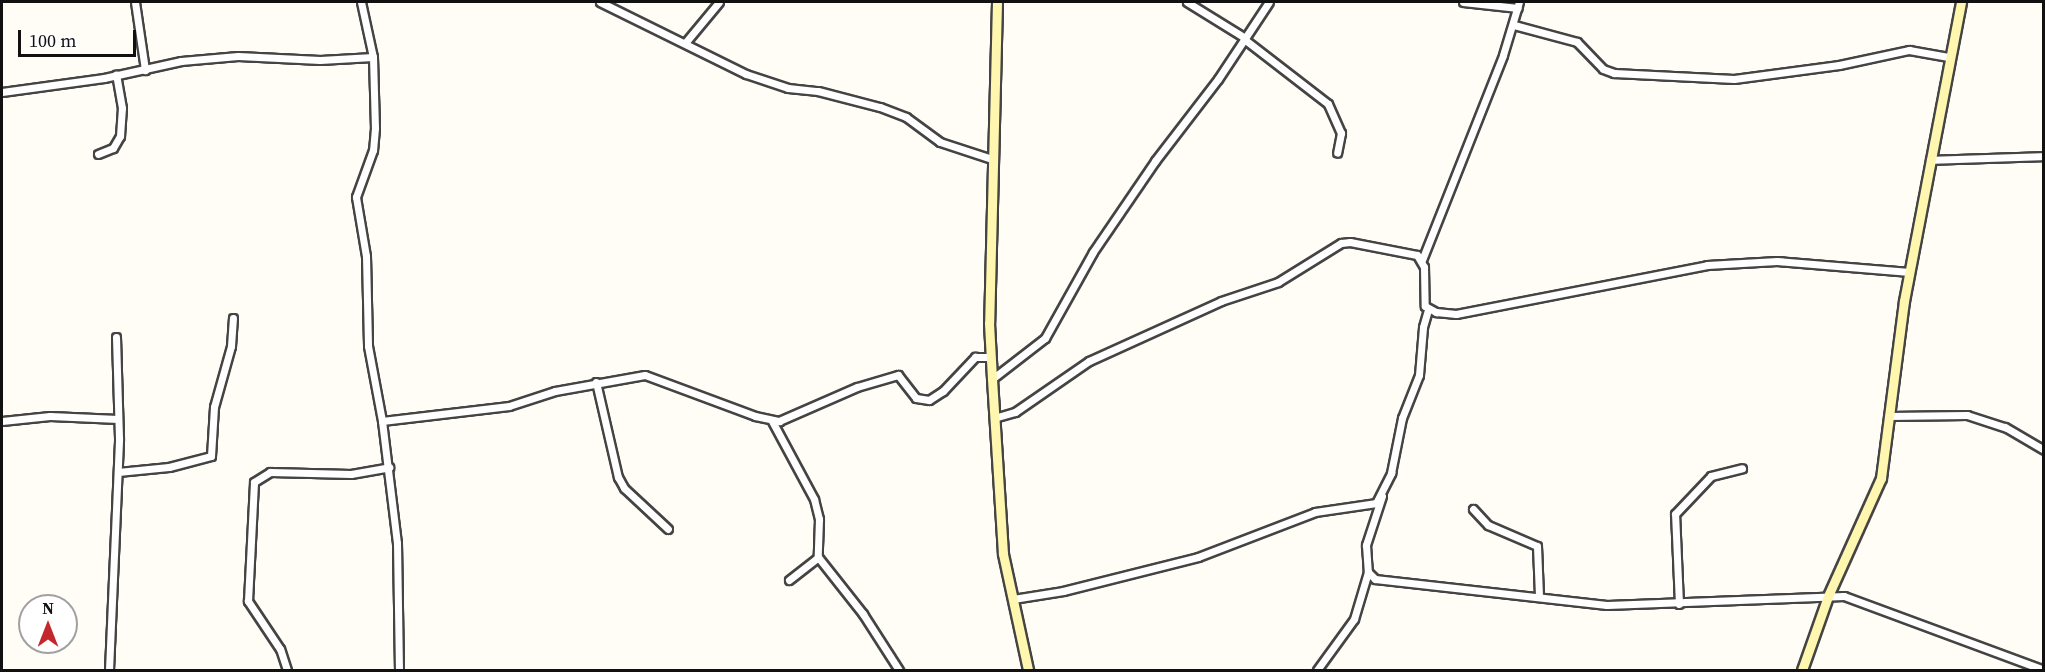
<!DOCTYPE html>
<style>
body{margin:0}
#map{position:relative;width:2045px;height:672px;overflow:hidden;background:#fffdf5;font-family:"Source Serif 4",serif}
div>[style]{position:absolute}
.roads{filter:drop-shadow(2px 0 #444) drop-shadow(-2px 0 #444) drop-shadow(0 2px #444) drop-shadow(0 -2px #444)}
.minor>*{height:7px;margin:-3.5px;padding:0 3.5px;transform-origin:3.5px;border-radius:3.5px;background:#fff}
.secondary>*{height:9px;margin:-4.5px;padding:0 4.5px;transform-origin:4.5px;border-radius:4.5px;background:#fff6b0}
span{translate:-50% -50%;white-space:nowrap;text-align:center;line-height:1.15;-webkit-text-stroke:6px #fff;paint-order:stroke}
.frame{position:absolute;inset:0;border:3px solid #111;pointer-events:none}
.north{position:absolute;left:18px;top:594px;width:60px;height:60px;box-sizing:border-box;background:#fff;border:2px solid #a0a0a0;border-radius:50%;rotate:0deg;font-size:16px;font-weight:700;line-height:24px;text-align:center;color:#111}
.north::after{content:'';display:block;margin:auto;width:21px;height:27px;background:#c4262e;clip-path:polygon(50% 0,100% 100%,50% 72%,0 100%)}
.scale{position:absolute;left:18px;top:30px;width:118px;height:27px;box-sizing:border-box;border:3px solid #111;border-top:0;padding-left:8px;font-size:18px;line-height:21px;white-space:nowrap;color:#111;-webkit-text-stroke:4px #fff;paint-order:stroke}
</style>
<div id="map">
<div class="roads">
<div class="minor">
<div style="left:135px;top:2px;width:69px;rotate:81.6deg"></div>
<div style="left:361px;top:2px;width:56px;rotate:77.7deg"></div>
<div style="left:373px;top:57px;width:71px;rotate:88.4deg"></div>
<div style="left:375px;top:128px;width:22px;rotate:95deg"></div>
<div style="left:373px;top:150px;width:50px;rotate:109.9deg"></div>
<div style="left:356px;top:197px;width:60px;rotate:80.4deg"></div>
<div style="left:366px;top:256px;width:90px;rotate:88.7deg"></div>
<div style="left:368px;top:346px;width:76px;rotate:79.4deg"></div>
<div style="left:382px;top:421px;width:123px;rotate:83deg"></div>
<div style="left:397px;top:543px;width:127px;rotate:89.1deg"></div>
<div style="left:600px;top:2px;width:163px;rotate:26.3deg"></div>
<div style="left:746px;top:74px;width:44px;rotate:18.4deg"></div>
<div style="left:788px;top:88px;width:30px;rotate:6deg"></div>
<div style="left:818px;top:91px;width:64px;rotate:14.5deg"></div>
<div style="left:880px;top:107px;width:28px;rotate:21deg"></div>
<div style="left:906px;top:117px;width:42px;rotate:36.3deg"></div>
<div style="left:940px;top:142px;width:55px;rotate:18.1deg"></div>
<div style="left:1187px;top:2px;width:68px;rotate:31.8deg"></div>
<div style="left:1463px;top:2px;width:55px;rotate:6.2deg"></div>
<div style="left:1514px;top:25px;width:65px;rotate:15.1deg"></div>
<div style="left:1577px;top:42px;width:37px;rotate:46deg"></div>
<div style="left:1603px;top:69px;width:12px;rotate:20deg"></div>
<div style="left:1614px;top:73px;width:120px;rotate:2.9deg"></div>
<div style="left:1734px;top:79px;width:106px;rotate:-7.6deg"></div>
<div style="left:1839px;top:65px;width:72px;rotate:-12.1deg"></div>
<div style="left:1909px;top:50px;width:40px;rotate:10deg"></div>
<div style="left:1244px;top:39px;width:106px;rotate:37.7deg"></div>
<div style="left:1328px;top:104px;width:32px;rotate:66deg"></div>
<div style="left:1341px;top:133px;width:20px;rotate:101deg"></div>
<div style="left:685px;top:43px;width:53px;rotate:-50.3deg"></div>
<div style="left:2px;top:92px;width:103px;rotate:-7.8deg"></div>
<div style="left:104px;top:78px;width:79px;rotate:-12.4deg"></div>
<div style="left:181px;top:61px;width:57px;rotate:-5deg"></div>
<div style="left:238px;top:56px;width:82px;rotate:2.8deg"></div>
<div style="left:320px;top:60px;width:53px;rotate:-3.2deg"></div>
<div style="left:98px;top:154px;width:16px;rotate:-22deg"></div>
<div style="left:113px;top:148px;width:14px;rotate:-60deg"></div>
<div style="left:120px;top:136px;width:28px;rotate:-86deg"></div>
<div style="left:122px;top:108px;width:34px;rotate:-100deg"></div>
<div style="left:1930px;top:160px;width:114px;rotate:-2deg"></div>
<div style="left:1422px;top:260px;width:220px;rotate:-68.4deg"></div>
<div style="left:1503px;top:55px;width:55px;rotate:-73.2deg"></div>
<div style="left:992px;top:379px;width:67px;rotate:-37.7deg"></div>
<div style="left:1045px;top:338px;width:98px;rotate:-60.8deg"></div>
<div style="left:1093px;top:252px;width:110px;rotate:-55.7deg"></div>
<div style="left:1155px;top:161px;width:103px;rotate:-52.5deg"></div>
<div style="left:1218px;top:79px;width:92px;rotate:-56.5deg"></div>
<div style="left:596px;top:382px;width:98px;rotate:77deg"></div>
<div style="left:618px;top:477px;width:13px;rotate:61deg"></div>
<div style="left:624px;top:488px;width:60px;rotate:43deg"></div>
<div style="left:1889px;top:416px;width:78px;rotate:-0.7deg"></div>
<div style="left:1967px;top:415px;width:40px;rotate:18deg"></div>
<div style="left:2005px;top:427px;width:45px;rotate:30.5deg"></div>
<div style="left:994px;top:418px;width:22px;rotate:-16deg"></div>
<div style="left:1015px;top:412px;width:90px;rotate:-34.6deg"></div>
<div style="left:1089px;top:361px;width:145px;rotate:-24.4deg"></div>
<div style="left:1221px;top:301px;width:60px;rotate:-18.4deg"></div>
<div style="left:1278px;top:282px;width:74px;rotate:-31.8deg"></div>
<div style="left:1341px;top:243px;width:9px;rotate:-6deg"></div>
<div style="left:1350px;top:242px;width:68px;rotate:11deg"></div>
<div style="left:1417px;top:255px;width:14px;rotate:60deg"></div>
<div style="left:1424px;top:267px;width:39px;rotate:89deg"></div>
<div style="left:1425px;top:306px;width:13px;rotate:29deg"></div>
<div style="left:1436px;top:312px;width:20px;rotate:6deg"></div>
<div style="left:1456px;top:314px;width:256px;rotate:-11deg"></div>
<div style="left:1707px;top:265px;width:70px;rotate:-3.3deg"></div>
<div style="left:1777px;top:261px;width:133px;rotate:4.7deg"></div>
<div style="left:2px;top:421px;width:48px;rotate:-5.9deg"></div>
<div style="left:50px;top:416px;width:68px;rotate:2.5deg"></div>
<div style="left:382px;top:421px;width:128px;rotate:-6.7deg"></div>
<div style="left:509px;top:406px;width:48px;rotate:-18.1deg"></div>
<div style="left:555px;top:391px;width:91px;rotate:-10.1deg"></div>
<div style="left:645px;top:375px;width:117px;rotate:20.4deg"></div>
<div style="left:755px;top:416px;width:25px;rotate:12deg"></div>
<div style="left:779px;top:421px;width:85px;rotate:-23.6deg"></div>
<div style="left:857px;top:387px;width:43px;rotate:-16.3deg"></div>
<div style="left:898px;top:375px;width:29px;rotate:52deg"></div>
<div style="left:916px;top:398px;width:13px;rotate:9deg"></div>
<div style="left:929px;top:400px;width:17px;rotate:-33deg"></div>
<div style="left:943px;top:391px;width:47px;rotate:-46.7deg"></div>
<div style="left:975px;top:357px;width:16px"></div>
<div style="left:772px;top:421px;width:89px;rotate:61.7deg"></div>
<div style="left:814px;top:499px;width:21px;rotate:76deg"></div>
<div style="left:819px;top:519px;width:38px;rotate:92deg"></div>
<div style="left:818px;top:557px;width:73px;rotate:51.7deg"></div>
<div style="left:863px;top:614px;width:67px;rotate:57.3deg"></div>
<div style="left:118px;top:472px;width:51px;rotate:-5.6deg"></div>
<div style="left:169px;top:467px;width:43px;rotate:-14.7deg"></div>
<div style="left:211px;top:456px;width:49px;rotate:-86.5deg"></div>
<div style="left:214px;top:407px;width:63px;rotate:-74.4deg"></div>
<div style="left:231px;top:346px;width:28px;rotate:-86deg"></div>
<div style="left:1382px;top:496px;width:52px;rotate:108.1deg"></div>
<div style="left:1366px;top:545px;width:27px;rotate:86deg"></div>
<div style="left:1368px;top:572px;width:10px;rotate:45deg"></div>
<div style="left:1375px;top:579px;width:233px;rotate:6.4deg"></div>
<div style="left:1607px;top:605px;width:237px;rotate:-2.2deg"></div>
<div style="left:1844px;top:596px;width:213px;rotate:20.3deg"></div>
<div style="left:1473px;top:509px;width:22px;rotate:47deg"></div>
<div style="left:1488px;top:525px;width:53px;rotate:23.2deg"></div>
<div style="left:1537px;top:546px;width:49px;rotate:87.7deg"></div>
<div style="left:789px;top:580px;width:37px;rotate:-38deg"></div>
<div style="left:1013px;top:599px;width:51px;rotate:-9.1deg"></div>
<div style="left:1063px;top:591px;width:139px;rotate:-14.1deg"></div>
<div style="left:1198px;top:557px;width:125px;rotate:-21deg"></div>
<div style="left:1315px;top:512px;width:62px;rotate:-8.4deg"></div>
<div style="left:1376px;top:503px;width:34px;rotate:-63deg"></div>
<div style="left:1391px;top:473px;width:56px;rotate:-78.7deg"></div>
<div style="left:1402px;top:418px;width:46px;rotate:-68.4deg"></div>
<div style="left:1419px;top:375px;width:48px;rotate:-85.2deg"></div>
<div style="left:1423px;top:327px;width:18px;rotate:-74deg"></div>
<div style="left:1679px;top:604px;width:90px;rotate:-92.5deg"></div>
<div style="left:1675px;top:514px;width:52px;rotate:-46.5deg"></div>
<div style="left:1711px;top:476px;width:32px;rotate:-14deg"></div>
<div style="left:109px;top:670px;width:232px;rotate:-87.5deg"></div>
<div style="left:119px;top:438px;width:101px;rotate:-91.7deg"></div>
<div style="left:287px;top:670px;width:22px;rotate:-108deg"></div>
<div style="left:280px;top:649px;width:58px;rotate:-123.7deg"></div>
<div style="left:248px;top:601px;width:119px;rotate:-87.1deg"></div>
<div style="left:254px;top:482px;width:19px;rotate:-32deg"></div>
<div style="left:270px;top:472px;width:81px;rotate:1.4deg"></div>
<div style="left:351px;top:474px;width:39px;rotate:-10deg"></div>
<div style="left:1317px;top:670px;width:63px;rotate:-54deg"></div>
<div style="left:1354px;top:619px;width:49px;rotate:-73.4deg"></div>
</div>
<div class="secondary">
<div style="left:997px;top:2px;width:321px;rotate:91.4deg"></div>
<div style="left:989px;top:323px;width:56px;rotate:86.9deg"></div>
<div style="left:992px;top:379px;width:175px;rotate:86.4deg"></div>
<div style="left:1003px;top:554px;width:119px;rotate:77.8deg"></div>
<div style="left:1802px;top:670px;width:78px;rotate:-70.6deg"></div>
<div style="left:1828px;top:596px;width:129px;rotate:-65.8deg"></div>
<div style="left:1881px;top:478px;width:178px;rotate:-82.6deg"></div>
<div style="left:1904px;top:301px;width:304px;rotate:-79.2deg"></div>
</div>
</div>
<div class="frame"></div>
<div class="north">N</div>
<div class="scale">100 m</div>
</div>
